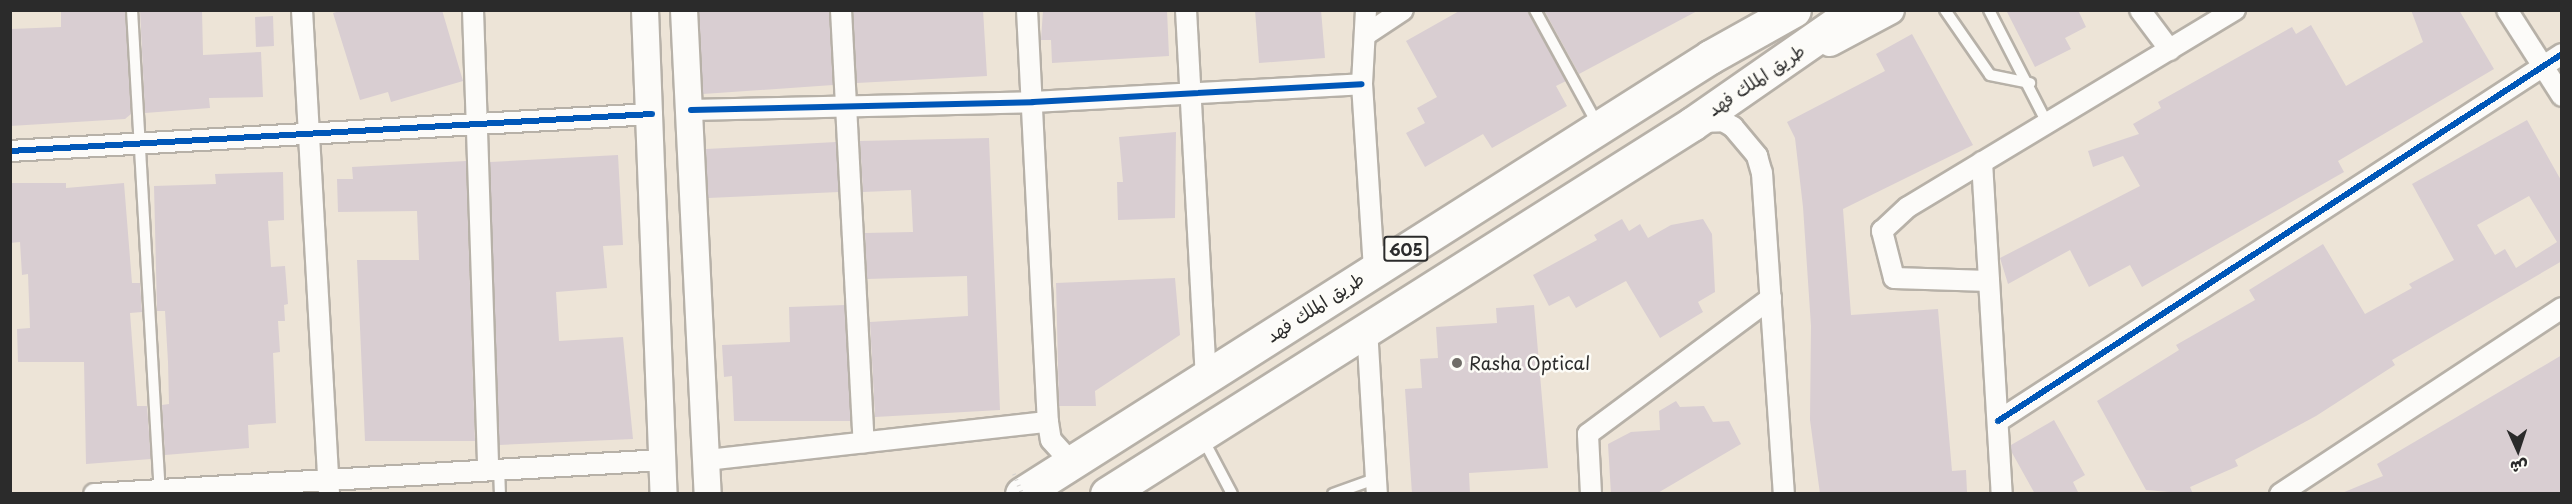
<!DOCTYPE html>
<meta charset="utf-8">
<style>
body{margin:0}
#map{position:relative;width:2572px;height:504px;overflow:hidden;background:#ede4d7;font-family:"Playpen Sans","Playpen Sans Arabic",sans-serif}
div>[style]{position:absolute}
.building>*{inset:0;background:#d9ced2}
.roads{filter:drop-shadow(2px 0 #b7b1a8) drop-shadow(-2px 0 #b7b1a8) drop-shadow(0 2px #b7b1a8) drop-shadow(0 -2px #b7b1a8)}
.service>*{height:10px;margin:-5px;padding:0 5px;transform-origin:5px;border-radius:5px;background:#fcfbf9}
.minor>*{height:20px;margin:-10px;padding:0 10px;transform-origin:10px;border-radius:10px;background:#fcfbf9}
.tertiary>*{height:26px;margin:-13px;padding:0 13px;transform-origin:13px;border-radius:13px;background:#fcfbf9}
.secondary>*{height:28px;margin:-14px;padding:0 14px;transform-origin:14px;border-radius:14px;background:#fcfbf9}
.motorway>*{height:33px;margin:-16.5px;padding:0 16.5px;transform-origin:16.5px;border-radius:16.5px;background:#fcfbf9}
.path-bridge>*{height:4px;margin-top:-2px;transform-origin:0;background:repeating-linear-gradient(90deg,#d4d2cf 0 1.5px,transparent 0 6px)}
.cycleway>*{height:6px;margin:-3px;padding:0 3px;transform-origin:3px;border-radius:3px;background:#0057b8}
.dots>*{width:16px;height:16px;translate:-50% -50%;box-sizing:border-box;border:3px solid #fdfcf7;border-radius:50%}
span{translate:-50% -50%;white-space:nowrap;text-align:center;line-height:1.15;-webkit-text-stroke:5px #fdfcf7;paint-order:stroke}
.shield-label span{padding:2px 4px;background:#fdfcf7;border:2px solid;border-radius:4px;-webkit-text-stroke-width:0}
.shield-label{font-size:16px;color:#2b2b2b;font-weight:700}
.street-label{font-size:18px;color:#2b2b2b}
.poi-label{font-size:18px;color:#2b2b2b}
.left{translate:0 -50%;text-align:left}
.frame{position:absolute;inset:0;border:12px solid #2b2b2b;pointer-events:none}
.north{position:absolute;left:2488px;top:420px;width:60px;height:60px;-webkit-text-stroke:4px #fdfcf7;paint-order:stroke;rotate:177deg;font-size:16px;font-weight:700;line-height:24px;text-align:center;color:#2b2b2b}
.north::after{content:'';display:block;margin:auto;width:21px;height:27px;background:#2b2b2b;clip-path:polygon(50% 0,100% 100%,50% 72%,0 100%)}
</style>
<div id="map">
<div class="building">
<div style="clip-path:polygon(61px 10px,125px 10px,131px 114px,125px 119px,10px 126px,11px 29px,61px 27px)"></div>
<div style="clip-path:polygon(140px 10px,202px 10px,203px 55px,261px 52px,263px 97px,209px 98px,210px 108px,145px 113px)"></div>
<div style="clip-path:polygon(343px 10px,442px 10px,463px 81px,391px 102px,388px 92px,360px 100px,333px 13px)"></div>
<div style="clip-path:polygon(699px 10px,829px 10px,833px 85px,703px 94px)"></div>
<div style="clip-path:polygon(853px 10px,983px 10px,987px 76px,857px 83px)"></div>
<div style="clip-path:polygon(1043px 10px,1167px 10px,1169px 56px,1052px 63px,1051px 40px,1041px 40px)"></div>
<div style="clip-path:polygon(1255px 10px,1321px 10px,1325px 58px,1259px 63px)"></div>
<div style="clip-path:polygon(1461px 10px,1528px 10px,1566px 81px,1556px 86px,1567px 106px,1492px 148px,1483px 134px,1425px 167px,1406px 133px,1425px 123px,1417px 108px,1437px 97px,1406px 41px)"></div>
<div style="clip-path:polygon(1544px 10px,1699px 10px,1579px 74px)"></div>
<div style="clip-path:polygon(2006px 10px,2078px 10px,2086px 27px,2065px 38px,2071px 49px,2035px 67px)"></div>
<div style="clip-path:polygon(2411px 10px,2459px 10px,2494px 69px,2338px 161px,2344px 172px,2142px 287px,2130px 265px,2089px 287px,2070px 250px,2008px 284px,2000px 258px,2140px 186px,2123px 156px,2093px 167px,2088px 151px,2139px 134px,2133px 124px,2161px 108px,2158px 102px,2292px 27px,2296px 34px,2311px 25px,2346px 86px,2423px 42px)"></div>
<div style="clip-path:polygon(273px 16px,274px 46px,256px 47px,255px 17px)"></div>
<div style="clip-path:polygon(1912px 34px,1973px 145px,1843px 209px,1851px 315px,1938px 309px,1952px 471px,1966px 470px,1967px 492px,1820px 494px,1810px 420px,1811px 326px,1803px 207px,1795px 138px,1787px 122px,1885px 71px,1876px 54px)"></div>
<div style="clip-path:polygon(evenodd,2527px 120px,2562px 182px,2562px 261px,2392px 360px,2395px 365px,2316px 416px,2235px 460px,2238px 466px,2190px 487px,2193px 494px,2146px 490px,2097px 401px,2179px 350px,2176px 345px,2255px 300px,2249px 290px,2323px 244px,2365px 314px,2412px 288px,2409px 284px,2454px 260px,2412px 184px,2527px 120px,2529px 196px,2557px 242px,2516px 268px,2505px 249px,2495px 255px,2477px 225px,2529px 196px)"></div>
<div style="clip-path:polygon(1176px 132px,1175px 218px,1118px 220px,1117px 182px,1123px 182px,1119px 137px)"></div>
<div style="clip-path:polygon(989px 138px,1000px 410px,875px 417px,870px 322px,968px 316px,967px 276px,867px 279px,865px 233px,913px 232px,911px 190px,863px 192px,860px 141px)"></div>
<div style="clip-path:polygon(836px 142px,839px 192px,708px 198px,706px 149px)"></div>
<div style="clip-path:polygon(618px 155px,623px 245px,603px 246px,607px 288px,556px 292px,559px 341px,623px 337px,633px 439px,499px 445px,490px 162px)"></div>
<div style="clip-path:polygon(466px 161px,475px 441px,365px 441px,357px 260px,419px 260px,417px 211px,338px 212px,337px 179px,353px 179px,352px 167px)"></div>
<div style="clip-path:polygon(283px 172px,284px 220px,268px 221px,271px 267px,285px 266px,288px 304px,284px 305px,285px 321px,278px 321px,280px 352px,273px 353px,276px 423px,248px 425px,249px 448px,165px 455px,162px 405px,169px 404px,168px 362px,165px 311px,157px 311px,154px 186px,216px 184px,215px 174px)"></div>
<div style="clip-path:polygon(10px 183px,66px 183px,66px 188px,124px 183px,132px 283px,140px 283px,142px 312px,130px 313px,137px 406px,147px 406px,151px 459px,86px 464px,84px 362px,18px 362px,17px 329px,30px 328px,28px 274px,22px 275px,20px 242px,10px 243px)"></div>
<div style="clip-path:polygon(1622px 219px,1629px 231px,1640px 224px,1648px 238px,1671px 225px,1703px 219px,1712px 234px,1715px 292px,1698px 302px,1703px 312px,1660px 338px,1626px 281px,1576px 308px,1569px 296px,1549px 306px,1533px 275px,1597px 240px,1594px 235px)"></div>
<div style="clip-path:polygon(1175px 278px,1180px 335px,1095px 391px,1096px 406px,1059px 406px,1056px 283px)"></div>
<div style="clip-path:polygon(845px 305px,851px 421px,734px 421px,732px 376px,724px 377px,722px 345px,790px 342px,789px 307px)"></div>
<div style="clip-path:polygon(1534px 305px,1548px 468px,1469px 473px,1470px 494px,1412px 494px,1405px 389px,1422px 388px,1420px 359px,1438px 358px,1436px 327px,1497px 323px,1496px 308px)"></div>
<div style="clip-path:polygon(2562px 355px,2562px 494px,2342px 493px,2383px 476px,2377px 464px)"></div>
<div style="clip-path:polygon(1676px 401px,1680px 407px,1704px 406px,1713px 422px,1729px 421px,1741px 444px,1656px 494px,1611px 494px,1608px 444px,1631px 432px,1660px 430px,1659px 411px)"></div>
<div style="clip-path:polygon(2054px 420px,2085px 475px,2073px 482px,2079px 494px,2035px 494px,2011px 451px,2011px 445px)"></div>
</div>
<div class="roads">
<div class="service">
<div style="left:132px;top:10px;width:484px;rotate:86.7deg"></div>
<div style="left:1535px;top:10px;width:131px;rotate:61.3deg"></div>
<div style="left:1945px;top:10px;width:79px;rotate:55.3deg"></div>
<div style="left:1990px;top:75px;width:41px;rotate:11.3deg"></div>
<div style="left:1989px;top:10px;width:127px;rotate:62.8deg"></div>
<div style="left:1202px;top:437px;width:64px;rotate:62.2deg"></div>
<div style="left:499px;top:467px;width:27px;rotate:88deg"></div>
<div style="left:1333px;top:494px;width:45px;rotate:-19.7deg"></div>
</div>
<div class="minor">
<div style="left:302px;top:10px;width:485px;rotate:86.8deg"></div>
<div style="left:473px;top:10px;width:457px;rotate:88.1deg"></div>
<div style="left:841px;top:10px;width:433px;rotate:87deg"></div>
<div style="left:1027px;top:10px;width:413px;rotate:87.1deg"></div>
<div style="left:1048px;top:422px;width:18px;rotate:81deg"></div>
<div style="left:1051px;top:440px;width:30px;rotate:48deg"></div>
<div style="left:1186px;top:10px;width:369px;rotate:86.9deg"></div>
<div style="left:1366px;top:10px;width:74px;rotate:93.1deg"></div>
<div style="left:1362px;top:84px;width:185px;rotate:86.3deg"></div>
<div style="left:2140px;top:10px;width:50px;rotate:53.1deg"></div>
<div style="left:2507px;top:10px;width:102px;rotate:57.4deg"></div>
<div style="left:1367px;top:34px;width:43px;rotate:-33.7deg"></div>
<div style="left:691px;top:110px;width:342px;rotate:-1.3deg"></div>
<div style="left:1033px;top:102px;width:329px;rotate:-3.1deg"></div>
<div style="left:1700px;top:122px;width:23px;rotate:-2deg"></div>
<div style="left:1723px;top:121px;width:12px;rotate:31deg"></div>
<div style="left:1733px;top:127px;width:38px;rotate:50deg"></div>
<div style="left:1757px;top:156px;width:18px;rotate:74deg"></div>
<div style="left:1762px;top:173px;width:322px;rotate:86.1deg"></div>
<div style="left:10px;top:151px;width:643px;rotate:-3.3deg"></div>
<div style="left:1982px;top:162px;width:333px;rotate:86.6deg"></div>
<div style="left:1989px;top:281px;width:95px;rotate:-178.2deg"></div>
<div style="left:1894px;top:278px;width:49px;rotate:-104.3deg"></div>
<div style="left:1882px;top:231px;width:35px;rotate:-43deg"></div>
<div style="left:1908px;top:207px;width:382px;rotate:-31.1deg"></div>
<div style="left:1367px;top:328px;width:166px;rotate:86.6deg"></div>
<div style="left:1998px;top:421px;width:673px;rotate:-33.05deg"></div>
<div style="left:707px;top:460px;width:343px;rotate:-6.4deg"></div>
<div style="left:94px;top:494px;width:570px;rotate:-3.42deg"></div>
<div style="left:1591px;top:494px;width:60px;rotate:-92.9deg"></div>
<div style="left:1588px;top:434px;width:228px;rotate:-36.6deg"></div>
<div style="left:2280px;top:494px;width:338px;rotate:-33.4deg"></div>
</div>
<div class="tertiary">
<div style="left:645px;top:10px;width:484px;rotate:87.8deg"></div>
<div style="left:684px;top:10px;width:485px;rotate:87.2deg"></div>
</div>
<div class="secondary">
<div style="left:1830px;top:42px;width:68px;rotate:-28.1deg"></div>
</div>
<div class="motorway">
<div style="left:1022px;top:494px;width:815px;rotate:-32.42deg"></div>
<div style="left:1710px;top:57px;width:96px;rotate:-29.2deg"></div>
<div style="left:1107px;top:494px;width:692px;rotate:-32.31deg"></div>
<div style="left:1692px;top:124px;width:200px;rotate:-34.8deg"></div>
</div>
</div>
<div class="path-bridge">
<div style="left:1014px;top:474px;width:22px;rotate:68deg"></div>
</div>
<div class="cycleway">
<div style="left:691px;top:110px;width:342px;rotate:-1.3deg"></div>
<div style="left:1033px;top:102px;width:329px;rotate:-3.1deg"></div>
<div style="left:10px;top:151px;width:643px;rotate:-3.3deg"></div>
<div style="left:1998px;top:421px;width:673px;rotate:-33.05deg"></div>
</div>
<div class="dots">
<div style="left:1457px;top:363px;background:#6f6c67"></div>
</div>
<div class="shield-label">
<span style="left:1406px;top:249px">605</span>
</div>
<div class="street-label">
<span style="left:1756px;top:80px;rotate:-34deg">طريق الملك فهد</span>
<span style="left:1315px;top:307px;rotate:-33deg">طريق الملك فهد</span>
</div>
<div class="poi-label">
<span class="left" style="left:1469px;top:363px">Rasha Optical</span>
</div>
<div class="frame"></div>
<div class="north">ش</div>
</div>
